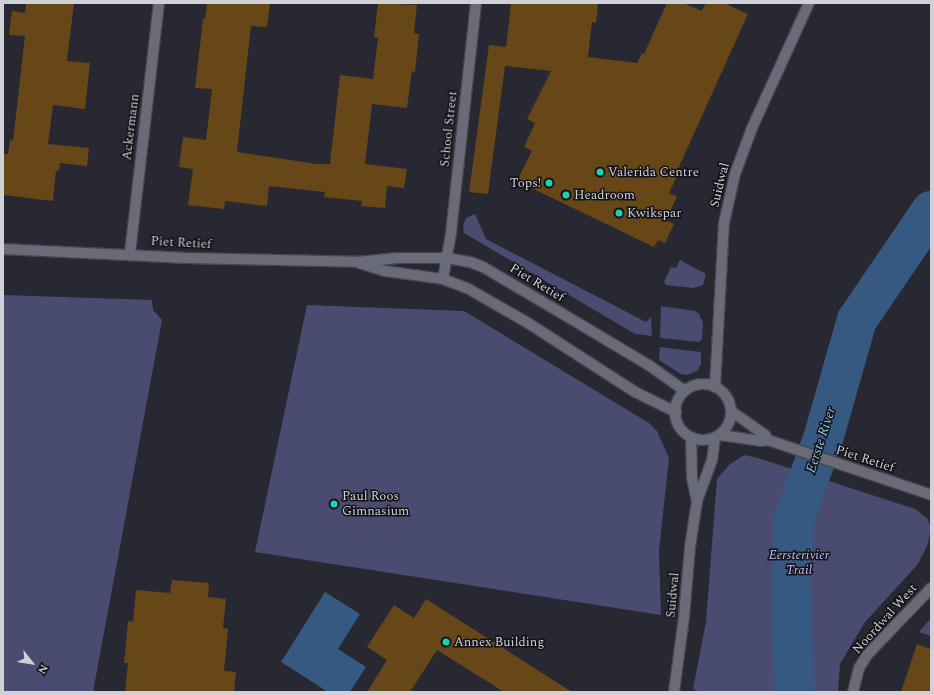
<!DOCTYPE html>
<style>
body{margin:0}
#map{position:relative;width:934px;height:695px;overflow:hidden;background:#272832;font-family:Spectral,serif}
div>[style]{position:absolute}
.green>*{inset:0;background:#4a4b71}
.water>*{inset:0;background:#355980}
.river>*{height:40px;margin:-20px;padding:0 20px;transform-origin:20px;border-radius:20px;background:#355980}
.building>*{inset:0;background:#674717}
.roads{filter:drop-shadow(1px 0 #46464f) drop-shadow(-1px 0 #46464f) drop-shadow(0 1px #46464f) drop-shadow(0 -1px #46464f)}
.minor>*{height:10px;margin:-5px;padding:0 5px;transform-origin:5px;border-radius:5px;background:#6a6b78}
.minor>.ring{margin:-5px;padding:0;box-sizing:content-box;background:none;border:10px solid #6a6b78;border-radius:50%}
.dots>*{width:11px;height:11px;translate:-50% -50%;box-sizing:border-box;border:2px solid #111116;border-radius:50%}
span{translate:-50% -50%;white-space:nowrap;text-align:center;line-height:1.15;-webkit-text-stroke:3px #111116;paint-order:stroke}
.street-label{font-size:13px;color:#d0d0d7}
.poi-label{font-size:13px;color:#d0d0d7}
.left{translate:0 -50%;text-align:left}
.right{translate:-100% -50%;text-align:right}
.park-label{font-size:13px;color:#bec0fd;font-style:italic}
.water-label{font-size:14px;color:#95c2f3;font-style:italic}
.frame{position:absolute;inset:0;border:4px solid #d0d0d7;pointer-events:none}
.north{position:absolute;left:12px;top:643px;width:40px;height:40px;-webkit-text-stroke:3px #111116;paint-order:stroke;rotate:120deg;font-size:11px;font-weight:700;line-height:16px;text-align:center;color:#d0d0d7}
.north::after{content:'';display:block;margin:auto;width:14px;height:18px;background:#d0d0d7;clip-path:polygon(50% 0,100% 100%,50% 72%,0 100%)}
</style>
<div id="map">
<div class="green">
<div style="clip-path:polygon(475px 214px,486px 239px,646px 322px,651px 317px,652px 336px,636px 334px,630px 331px,464px 233px,463px 226px,466px 218px)"></div>
<div style="clip-path:polygon(680px 260px,706px 274px,703px 285px,693px 288px,666px 285px,664px 282px,671px 267px,676px 268px)"></div>
<div style="clip-path:polygon(3px 295px,152px 300px,153px 310px,162px 320px,93px 692px,3px 692px)"></div>
<div style="clip-path:polygon(307px 305px,464px 311px,649px 423px,657px 431px,669px 458px,659px 551px,661px 615px,255px 552px)"></div>
<div style="clip-path:polygon(661px 306px,695px 311px,699px 314px,703px 323px,702px 339px,699px 342px,660px 338px)"></div>
<div style="clip-path:polygon(660px 347px,701px 352px,701px 364px,698px 370px,692px 373px,686px 375px,681px 374px,659px 360px)"></div>
<div style="clip-path:polygon(744px 455px,758px 458px,915px 509px,928px 519px,931px 530px,927px 546px,918px 564px,865px 622px,840px 664px,838px 692px,699px 692px,693px 689px,706px 622px,717px 479px,729px 465px)"></div>
<div style="clip-path:polygon(931px 618px,931px 636px,919px 632px)"></div>
</div>
<div class="water">
<div style="clip-path:polygon(325px 592px,360px 614px,338px 649px,366px 667px,350px 692px,328px 692px,281px 662px)"></div>
</div>
<div class="river">
<div style="left:795px;top:692px;width:77px;rotate:-93deg"></div>
<div style="left:791px;top:615px;width:96px;rotate:-88.2deg"></div>
<div style="left:794px;top:519px;width:85px;rotate:-70.1deg"></div>
<div style="left:823px;top:439px;width:124px;rotate:-74.1deg"></div>
<div style="left:857px;top:320px;width:132px;rotate:-55.8deg"></div>
</div>
<div class="building">
<div style="clip-path:polygon(26px 3px,74px 3px,67px 61px,90px 63px,85px 109px,53px 105px,48px 144px,89px 148px,87px 166px,60px 163px,59px 171px,56px 170px,53px 201px,3px 195px,3px 154px,8px 154px,10px 140px,13px 141px,25px 36px,9px 35px,12px 11px,25px 13px)"></div>
<div style="clip-path:polygon(209px 3px,270px 3px,267px 27px,251px 26px,237px 152px,316px 164px,330px 164px,340px 75px,373px 79px,378px 38px,374px 37px,378px 3px,417px 5px,414px 33px,419px 34px,415px 72px,412px 71px,407px 108px,372px 104px,365px 164px,407px 169px,404px 188px,387px 186px,385px 208px,361px 206px,362px 201px,324px 197px,325px 192px,269px 186px,267px 206px,225px 201px,224px 209px,188px 205px,193px 169px,179px 167px,183px 137px,206px 140px,212px 89px,195px 88px,203px 19px,205px 19px,207px 4px)"></div>
<div style="clip-path:polygon(511px 3px,598px 3px,596px 23px,592px 22px,588px 57px,637px 63px,642px 53px,644px 54px,667px 3px,683px 3px,702px 11px,706px 3px,724px 3px,748px 14px,678px 169px,680px 170px,669px 193px,677px 197px,666px 220px,674px 224px,665px 243px,658px 240px,654px 247px,517px 181px,532px 151px,524px 147px,535px 123px,527px 119px,551px 71px,505px 66px,488px 194px,469px 192px,489px 45px,506px 47px)"></div>
<div style="clip-path:polygon(172px 580px,209px 583px,208px 597px,226px 599px,223px 628px,228px 629px,224px 671px,236px 672px,234px 692px,125px 692px,128px 663px,124px 663px,128px 621px,133px 622px,136px 590px,170px 593px)"></div>
<div style="clip-path:polygon(426px 599px,572px 692px,504px 692px,437px 650px,410px 692px,367px 692px,387px 660px,367px 647px,394px 605px,414px 618px)"></div>
<div style="clip-path:polygon(917px 644px,931px 649px,931px 692px,901px 692px)"></div>
</div>
<div class="roads">
<div class="minor">
<div style="left:3px;top:249px;width:184px;rotate:2.8deg"></div>
<div style="left:187px;top:258px;width:170px;rotate:1.3deg"></div>
<div style="left:357px;top:262px;width:41px;rotate:-5.6deg"></div>
<div style="left:398px;top:258px;width:49px"></div>
<div style="left:447px;top:258px;width:23px;rotate:10deg"></div>
<div style="left:470px;top:262px;width:14px;rotate:21deg"></div>
<div style="left:483px;top:267px;width:67px;rotate:30.4deg"></div>
<div style="left:541px;top:301px;width:127px;rotate:30.8deg"></div>
<div style="left:650px;top:366px;width:43px;rotate:35.5deg"></div>
<div style="left:130px;top:253px;width:252px;rotate:-83.4deg"></div>
<div style="left:359px;top:263px;width:27px;rotate:17deg"></div>
<div style="left:385px;top:271px;width:59px;rotate:7.9deg"></div>
<div style="left:443px;top:279px;width:26px;rotate:21deg"></div>
<div style="left:467px;top:288px;width:70px;rotate:29.8deg"></div>
<div style="left:528px;top:323px;width:127px;rotate:32.8deg"></div>
<div style="left:635px;top:392px;width:46px;rotate:26deg"></div>
<div style="left:443px;top:279px;width:47px;rotate:-80.1deg"></div>
<div style="left:451px;top:233px;width:231px;rotate:-83.8deg"></div>
<div class="ring" style="left:675px;top:384px;width:46px;height:46px"></div>
<div style="left:715px;top:387px;width:164px;rotate:-86.9deg"></div>
<div style="left:724px;top:223px;width:50px;rotate:-77.3deg"></div>
<div style="left:735px;top:174px;width:49px;rotate:-69.7deg"></div>
<div style="left:752px;top:128px;width:137px;rotate:-65.5deg"></div>
<div style="left:731px;top:411px;width:42px;rotate:35.2deg"></div>
<div style="left:765px;top:435px;width:6px;rotate:59deg"></div>
<div style="left:720px;top:435px;width:41px;rotate:8.3deg"></div>
<div style="left:761px;top:441px;width:7px;rotate:-8deg"></div>
<div style="left:768px;top:440px;width:172px;rotate:18.6deg"></div>
<div style="left:691px;top:437px;width:41px;rotate:88.6deg"></div>
<div style="left:692px;top:478px;width:24px;rotate:78deg"></div>
<div style="left:674px;top:692px;width:76px;rotate:-82.4deg"></div>
<div style="left:684px;top:617px;width:70px;rotate:-85.1deg"></div>
<div style="left:690px;top:547px;width:47px;rotate:-81.3deg"></div>
<div style="left:697px;top:501px;width:44px;rotate:-69.9deg"></div>
<div style="left:712px;top:460px;width:22px;rotate:-82deg"></div>
<div style="left:853px;top:692px;width:25px;rotate:-76deg"></div>
<div style="left:859px;top:668px;width:15px;rotate:-58deg"></div>
<div style="left:867px;top:655px;width:93px;rotate:-46.3deg"></div>
</div>
</div>
<div class="dots">
<div style="left:600px;top:172px;background:#15d5b3"></div>
<div style="left:549px;top:183px;background:#15d5b3"></div>
<div style="left:566px;top:195px;background:#15d5b3"></div>
<div style="left:619px;top:213px;background:#15d5b3"></div>
<div style="left:334px;top:504px;background:#15d5b3"></div>
<div style="left:446px;top:642px;background:#15d5b3"></div>
</div>
<div class="street-label">
<span style="left:131px;top:127px;rotate:-83deg">Ackermann</span>
<span style="left:449px;top:129px;rotate:-84deg">School Street</span>
<span style="left:720px;top:185px;rotate:-76deg">Suidwal</span>
<span style="left:181px;top:243px;rotate:3deg">Piet Retief</span>
<span style="left:537px;top:283px;rotate:31deg">Piet Retief</span>
<span style="left:865px;top:459px;rotate:18deg">Piet Retief</span>
<span style="left:673px;top:595px;rotate:-85deg">Suidwal</span>
<span style="left:885px;top:619px;rotate:-48deg">Noordwal West</span>
</div>
<div class="poi-label">
<span class="left" style="left:608px;top:172px">Valerida Centre</span>
<span class="right" style="left:541px;top:183px">Tops!</span>
<span class="left" style="left:574px;top:195px">Headroom</span>
<span class="left" style="left:627px;top:213px">Kwikspar</span>
<span class="left" style="left:342px;top:504px">Paul Roos<br>Gimnasium</span>
<span class="left" style="left:454px;top:642px">Annex Building</span>
</div>
<div class="park-label">
<span style="left:799px;top:563px">Eersterivier<br>Trail</span>
</div>
<div class="water-label">
<span style="left:821px;top:440px;rotate:-72deg">Eerste River</span>
</div>
<div class="frame"></div>
<div class="north">N</div>
</div>
